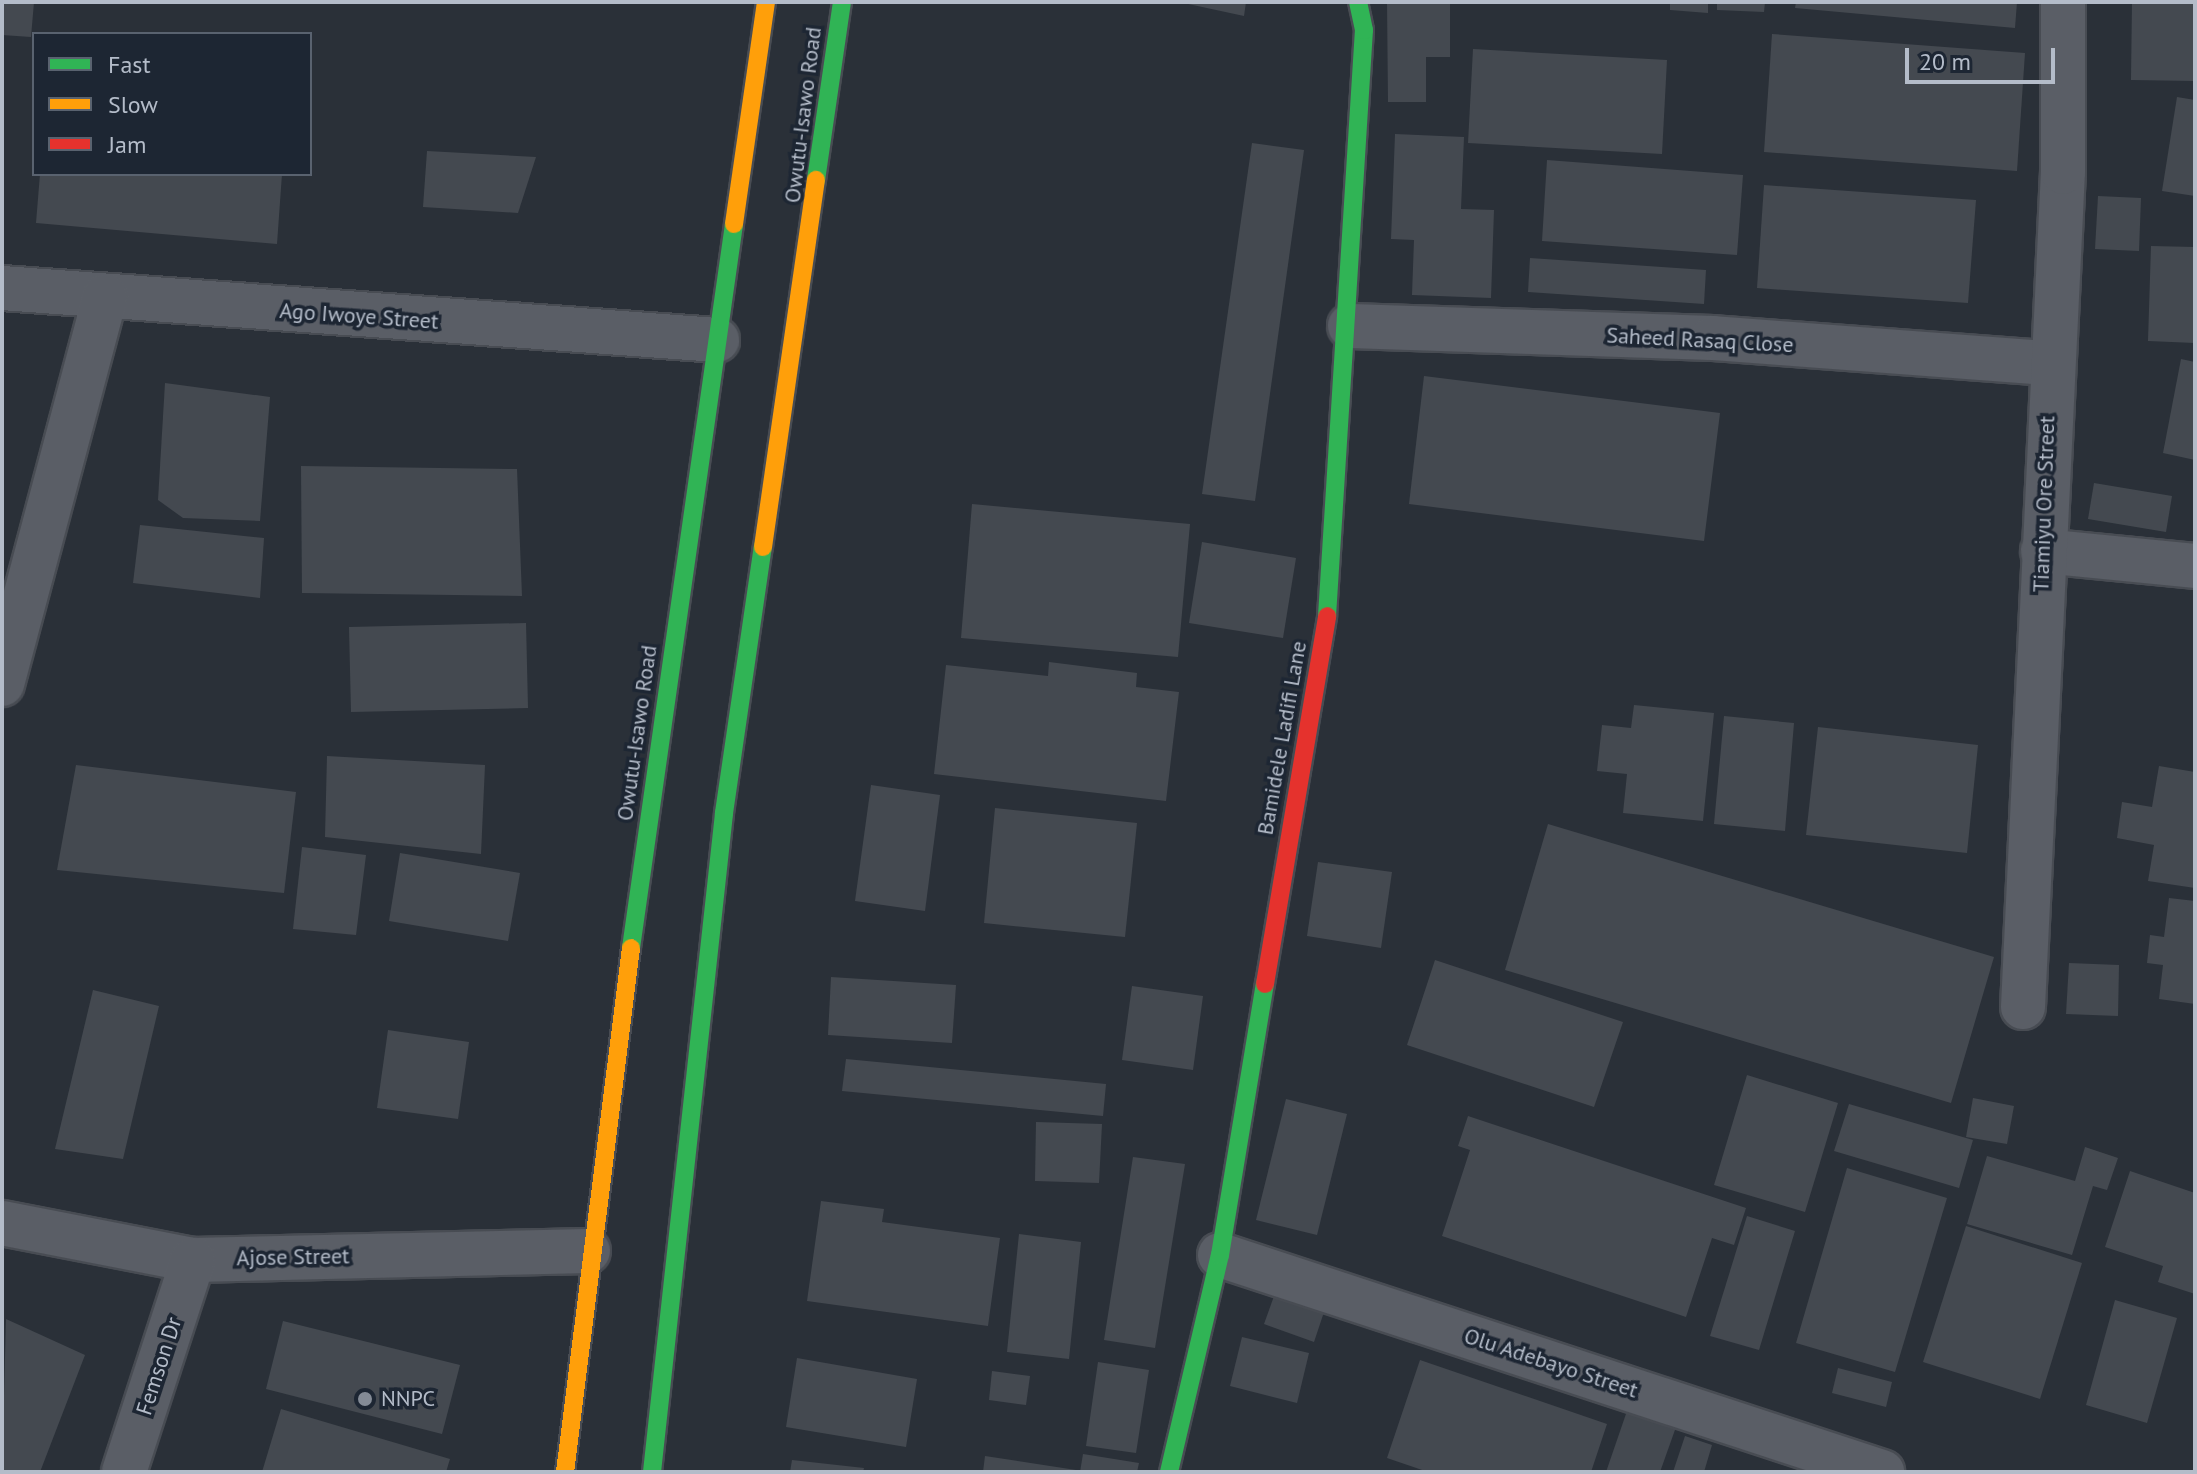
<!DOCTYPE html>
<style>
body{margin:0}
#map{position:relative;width:2197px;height:1474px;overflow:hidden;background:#2a3038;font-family:"PT Sans",sans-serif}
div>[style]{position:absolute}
.building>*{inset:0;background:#444950}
.roads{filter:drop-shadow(2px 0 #484c53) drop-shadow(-2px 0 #484c53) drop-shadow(0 2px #484c53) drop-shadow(0 -2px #484c53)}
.street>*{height:44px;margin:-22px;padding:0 22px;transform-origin:22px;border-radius:22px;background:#5a5e66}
.fast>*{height:18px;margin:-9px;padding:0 9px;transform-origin:9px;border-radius:9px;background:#30b455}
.slow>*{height:18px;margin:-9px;padding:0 9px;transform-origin:9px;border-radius:9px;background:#ff9f0a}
.jam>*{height:18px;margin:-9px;padding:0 9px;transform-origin:9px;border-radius:9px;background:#e5322d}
.dots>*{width:22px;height:22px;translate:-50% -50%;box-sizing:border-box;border:4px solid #1d2633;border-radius:50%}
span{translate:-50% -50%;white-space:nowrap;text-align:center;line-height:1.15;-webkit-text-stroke:7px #1d2633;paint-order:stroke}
.street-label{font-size:22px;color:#b4bcc9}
.poi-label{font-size:22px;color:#b4bcc9}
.left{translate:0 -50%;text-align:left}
.frame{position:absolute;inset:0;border:4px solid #b4bcc9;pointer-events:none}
.legend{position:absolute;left:32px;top:32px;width:280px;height:144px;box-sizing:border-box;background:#1d2633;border:2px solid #59626f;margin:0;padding:10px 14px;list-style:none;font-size:24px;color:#b4bcc9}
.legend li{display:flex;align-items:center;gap:16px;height:40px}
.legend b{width:40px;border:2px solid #59626f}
.scale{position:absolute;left:1905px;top:48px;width:150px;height:36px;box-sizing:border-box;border:4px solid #b4bcc9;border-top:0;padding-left:10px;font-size:24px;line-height:28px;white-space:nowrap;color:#b4bcc9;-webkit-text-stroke:6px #1d2633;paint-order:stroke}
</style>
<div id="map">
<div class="building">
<div style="clip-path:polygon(2px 2px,34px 2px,31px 37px,2px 35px)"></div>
<div style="clip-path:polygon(1179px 2px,1246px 2px,1244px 16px)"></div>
<div style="clip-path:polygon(1387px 2px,1450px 2px,1450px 57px,1426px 57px,1426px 102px,1388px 102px)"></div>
<div style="clip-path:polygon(1670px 2px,1708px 2px,1708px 13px,1670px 10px)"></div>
<div style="clip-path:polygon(1717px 2px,1765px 2px,1764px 12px,1717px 10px)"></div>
<div style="clip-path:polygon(1796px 2px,2017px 2px,2015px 28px,1795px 8px)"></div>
<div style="clip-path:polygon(2132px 2px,2195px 2px,2195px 81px,2131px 80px)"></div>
<div style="clip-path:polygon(1772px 34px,2025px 53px,2017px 171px,1764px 152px)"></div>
<div style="clip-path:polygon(1473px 49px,1667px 60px,1662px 154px,1468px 143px)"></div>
<div style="clip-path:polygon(2177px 97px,2195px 100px,2195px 196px,2162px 191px)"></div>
<div style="clip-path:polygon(1395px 134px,1464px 137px,1461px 209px,1494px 210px,1491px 298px,1412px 295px,1414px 240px,1391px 239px)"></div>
<div style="clip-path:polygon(1252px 143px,1304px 150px,1255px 501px,1202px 494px)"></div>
<div style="clip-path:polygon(427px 151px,536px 157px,518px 213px,423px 207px)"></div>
<div style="clip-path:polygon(1547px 160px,1743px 175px,1737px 255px,1542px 241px)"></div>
<div style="clip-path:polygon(40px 174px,282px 174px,277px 244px,36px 223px)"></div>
<div style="clip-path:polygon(1764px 185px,1976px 200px,1968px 303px,1757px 288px)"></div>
<div style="clip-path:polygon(2098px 196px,2141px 198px,2139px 251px,2095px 249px)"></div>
<div style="clip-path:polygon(2151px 246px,2195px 247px,2195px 343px,2148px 341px)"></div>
<div style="clip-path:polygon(1530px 258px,1706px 270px,1704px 304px,1528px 292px)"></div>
<div style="clip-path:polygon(2181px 359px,2195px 362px,2195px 460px,2163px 453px)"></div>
<div style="clip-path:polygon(1424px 376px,1720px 413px,1704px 541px,1409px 504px)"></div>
<div style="clip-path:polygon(165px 383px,270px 397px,260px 521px,183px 518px,158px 500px)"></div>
<div style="clip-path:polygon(301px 466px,517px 469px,522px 596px,302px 593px)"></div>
<div style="clip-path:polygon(2094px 483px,2172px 496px,2166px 532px,2088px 519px)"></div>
<div style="clip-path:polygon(972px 504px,1190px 524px,1178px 657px,961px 638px)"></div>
<div style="clip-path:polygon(140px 525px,264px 538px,260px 598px,133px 583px)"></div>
<div style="clip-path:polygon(1202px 542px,1296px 558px,1283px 638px,1189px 623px)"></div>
<div style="clip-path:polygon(526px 623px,528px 708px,351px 712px,349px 627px)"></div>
<div style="clip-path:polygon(1049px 662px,1137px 673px,1136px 687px,1179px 692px,1166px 801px,934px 774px,946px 665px,1048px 676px)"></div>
<div style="clip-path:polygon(1634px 705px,1714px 713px,1703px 821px,1623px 813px,1627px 774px,1597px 771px,1602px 725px,1631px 728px)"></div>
<div style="clip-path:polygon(1724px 716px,1794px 723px,1785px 831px,1714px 824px)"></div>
<div style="clip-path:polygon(1818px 727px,1978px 745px,1967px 853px,1806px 835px)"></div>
<div style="clip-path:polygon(327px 756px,485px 765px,481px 854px,325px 837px)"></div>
<div style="clip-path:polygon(76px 765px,296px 792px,284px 893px,57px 870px)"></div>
<div style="clip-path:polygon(2159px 766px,2195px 772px,2195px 888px,2148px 881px,2154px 845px,2117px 838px,2122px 802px,2152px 807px)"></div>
<div style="clip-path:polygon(871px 785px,940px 795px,925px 911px,855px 901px)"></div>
<div style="clip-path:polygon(995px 808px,1137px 823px,1125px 937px,984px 923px)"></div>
<div style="clip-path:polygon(1548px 824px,1994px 957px,1951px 1103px,1505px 970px)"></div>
<div style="clip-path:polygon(302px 847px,366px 855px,356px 935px,293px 929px)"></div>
<div style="clip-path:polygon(400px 853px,520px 873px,508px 941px,389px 921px)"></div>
<div style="clip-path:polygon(1318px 862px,1392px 872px,1381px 948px,1307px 936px)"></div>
<div style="clip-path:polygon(2169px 898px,2195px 901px,2195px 1004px,2159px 999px,2163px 965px,2147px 963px,2150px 935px,2164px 937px)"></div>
<div style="clip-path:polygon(1435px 960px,1623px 1022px,1594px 1107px,1407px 1045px)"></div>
<div style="clip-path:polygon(2069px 963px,2119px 965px,2118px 1016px,2066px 1014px)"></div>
<div style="clip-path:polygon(831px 977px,956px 985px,952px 1043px,828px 1035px)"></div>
<div style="clip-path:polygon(1132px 986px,1203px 996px,1193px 1070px,1122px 1060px)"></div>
<div style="clip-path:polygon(93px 990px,159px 1006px,123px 1159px,55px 1149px)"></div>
<div style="clip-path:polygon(388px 1030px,469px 1042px,458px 1119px,377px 1108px)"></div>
<div style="clip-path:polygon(846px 1059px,1106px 1084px,1103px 1116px,842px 1091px)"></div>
<div style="clip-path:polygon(1747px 1075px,1838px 1103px,1805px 1212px,1714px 1185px)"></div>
<div style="clip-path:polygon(1973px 1098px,2014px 1106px,2007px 1144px,1966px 1137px)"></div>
<div style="clip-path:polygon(1286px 1099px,1347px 1114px,1317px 1235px,1256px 1220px)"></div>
<div style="clip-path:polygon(1849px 1104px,1973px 1140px,1959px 1188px,1834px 1151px)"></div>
<div style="clip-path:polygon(1468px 1116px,1746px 1208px,1734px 1245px,1712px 1238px,1686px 1317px,1442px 1236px,1470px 1150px,1458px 1146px)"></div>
<div style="clip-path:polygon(1036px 1122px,1102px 1124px,1099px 1183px,1035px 1181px)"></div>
<div style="clip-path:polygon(2085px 1147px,2118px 1158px,2107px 1190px,2093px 1186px,2072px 1255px,1967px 1224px,1987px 1156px,2075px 1181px)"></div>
<div style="clip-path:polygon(1133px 1157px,1185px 1164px,1155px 1348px,1104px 1340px)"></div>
<div style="clip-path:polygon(1847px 1168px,1947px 1198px,1895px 1372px,1796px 1343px)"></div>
<div style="clip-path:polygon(2130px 1171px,2195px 1193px,2195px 1294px,2158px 1282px,2163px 1266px,2105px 1247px)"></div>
<div style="clip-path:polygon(821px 1201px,884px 1209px,882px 1222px,1000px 1238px,988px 1326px,807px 1301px)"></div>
<div style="clip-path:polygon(1747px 1216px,1795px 1231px,1759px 1350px,1710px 1336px)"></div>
<div style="clip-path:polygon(1966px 1226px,2082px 1263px,2040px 1399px,1923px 1362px)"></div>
<div style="clip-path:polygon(1019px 1234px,1081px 1242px,1069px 1359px,1007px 1352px)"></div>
<div style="clip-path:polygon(1278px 1285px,1327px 1303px,1314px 1342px,1264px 1324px)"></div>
<div style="clip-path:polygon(2115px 1300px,2177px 1318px,2147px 1423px,2086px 1405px)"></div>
<div style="clip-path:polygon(6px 1319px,85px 1355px,40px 1472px,2px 1472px)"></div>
<div style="clip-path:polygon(283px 1321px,460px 1365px,442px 1434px,266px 1389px)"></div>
<div style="clip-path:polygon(1242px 1337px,1309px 1353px,1297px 1403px,1230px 1386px)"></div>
<div style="clip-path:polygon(797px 1358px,917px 1379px,906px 1447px,786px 1427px)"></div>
<div style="clip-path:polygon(1420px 1360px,1607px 1424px,1591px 1472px,1428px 1472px,1387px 1458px)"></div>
<div style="clip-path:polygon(1098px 1362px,1149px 1370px,1136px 1453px,1086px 1446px)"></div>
<div style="clip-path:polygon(1838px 1368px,1892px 1382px,1886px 1407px,1832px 1393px)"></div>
<div style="clip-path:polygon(992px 1371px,1030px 1376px,1026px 1405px,989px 1400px)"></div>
<div style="clip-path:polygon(281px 1409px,450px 1459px,446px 1472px,262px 1472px)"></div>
<div style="clip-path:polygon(1627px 1411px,1676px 1427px,1660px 1472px,1606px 1472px)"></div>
<div style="clip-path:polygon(1685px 1436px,1712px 1445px,1704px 1472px,1673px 1472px)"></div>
<div style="clip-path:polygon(1083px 1454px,1139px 1463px,1137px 1472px,1080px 1472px)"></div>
<div style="clip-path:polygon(985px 1456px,1076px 1470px,1076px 1472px,983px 1472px)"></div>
<div style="clip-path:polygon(792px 1460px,864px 1468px,863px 1472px,790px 1472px)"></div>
</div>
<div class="roads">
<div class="street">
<div style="left:2px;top:288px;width:717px;rotate:4.16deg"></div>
<div style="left:1350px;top:326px;width:363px;rotate:1.9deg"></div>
<div style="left:1713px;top:338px;width:337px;rotate:4.3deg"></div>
<div style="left:2043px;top:551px;width:153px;rotate:5.6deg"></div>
<div style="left:2px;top:684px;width:401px;rotate:-75.1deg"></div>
<div style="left:2023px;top:1007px;width:836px;rotate:-87.26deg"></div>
<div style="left:2063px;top:172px;width:170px;rotate:-90deg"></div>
<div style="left:2px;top:1223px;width:195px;rotate:11deg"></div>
<div style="left:193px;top:1260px;width:395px;rotate:-1.3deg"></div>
<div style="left:1220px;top:1255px;width:697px;rotate:18.15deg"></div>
<div style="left:124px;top:1472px;width:223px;rotate:-72deg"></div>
</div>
<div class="fast">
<div style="left:816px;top:180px;width:180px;rotate:-81.7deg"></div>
<div style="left:1327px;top:616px;width:587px;rotate:-86.39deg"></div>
<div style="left:1364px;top:30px;width:29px;rotate:-102deg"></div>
<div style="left:631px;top:948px;width:731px;rotate:-81.9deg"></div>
<div style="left:652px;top:1472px;width:663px;rotate:-83.76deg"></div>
<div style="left:724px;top:813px;width:269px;rotate:-81.7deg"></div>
<div style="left:1169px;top:1472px;width:223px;rotate:-76.8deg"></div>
<div style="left:1220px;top:1255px;width:275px;rotate:-80.6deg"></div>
</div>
<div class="slow">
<div style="left:734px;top:224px;width:224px;rotate:-81.8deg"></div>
<div style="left:763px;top:547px;width:371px;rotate:-81.8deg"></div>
<div style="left:565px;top:1472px;width:528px;rotate:-82.82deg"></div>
</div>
<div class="jam">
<div style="left:1265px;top:984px;width:373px;rotate:-80.4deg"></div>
</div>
</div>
<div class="dots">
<div style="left:365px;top:1399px;background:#848b96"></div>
</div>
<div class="street-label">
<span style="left:803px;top:115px;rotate:-83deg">Owutu-Isawo Road</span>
<span style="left:359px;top:316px;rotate:4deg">Ago Iwoye Street</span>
<span style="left:1700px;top:340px;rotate:3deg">Saheed Rasaq Close</span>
<span style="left:2044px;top:504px;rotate:-88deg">Tiamiyu Ore Street</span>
<span style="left:637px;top:733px;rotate:-82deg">Owutu-Isawo Road</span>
<span style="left:1282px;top:738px;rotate:-80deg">Bamidele Ladifi Lane</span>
<span style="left:293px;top:1257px;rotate:-1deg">Ajose Street</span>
<span style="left:1551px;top:1363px;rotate:18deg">Olu Adebayo Street</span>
<span style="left:159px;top:1366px;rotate:-72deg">Femson Dr</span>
</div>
<div class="poi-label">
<span class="left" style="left:381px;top:1399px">NNPC</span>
</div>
<div class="frame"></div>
<ul class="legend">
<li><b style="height:10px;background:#30b455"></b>Fast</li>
<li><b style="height:10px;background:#ff9f0a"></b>Slow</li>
<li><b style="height:10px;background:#e5322d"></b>Jam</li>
</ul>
<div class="scale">20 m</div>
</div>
